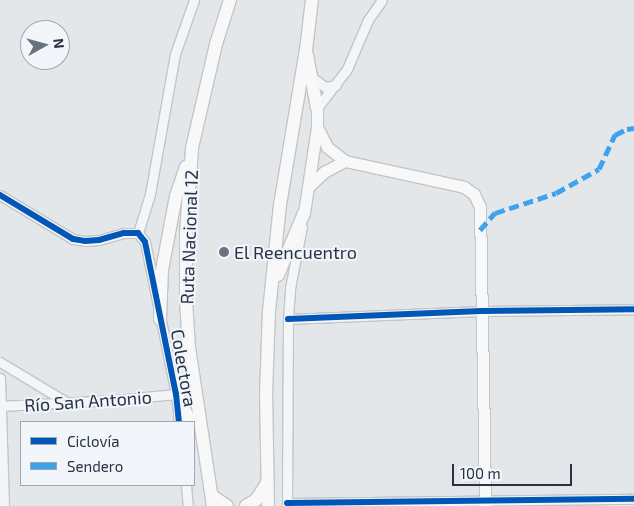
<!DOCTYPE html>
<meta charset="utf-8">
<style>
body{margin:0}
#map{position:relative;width:634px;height:506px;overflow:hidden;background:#e4e7ea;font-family:"Exo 2",sans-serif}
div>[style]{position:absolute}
.roads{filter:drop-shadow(1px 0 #c2c5c8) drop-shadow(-1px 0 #c2c5c8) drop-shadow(0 1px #c2c5c8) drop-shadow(0 -1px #c2c5c8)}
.minor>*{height:9px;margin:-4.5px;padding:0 4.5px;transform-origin:4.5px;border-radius:4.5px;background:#f4f5f7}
.major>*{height:11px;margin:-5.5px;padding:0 5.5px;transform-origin:5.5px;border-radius:5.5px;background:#f8f8f8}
.highway>*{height:12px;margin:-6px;padding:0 6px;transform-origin:6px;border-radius:6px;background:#f8f8f8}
.quiet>*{height:5px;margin-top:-2.5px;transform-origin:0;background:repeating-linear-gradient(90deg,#3ea3ec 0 10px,transparent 0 15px)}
.cycleway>*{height:6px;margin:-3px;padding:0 3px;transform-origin:3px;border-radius:3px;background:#0057b8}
.dots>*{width:14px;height:14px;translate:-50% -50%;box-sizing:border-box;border:2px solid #f2f5f9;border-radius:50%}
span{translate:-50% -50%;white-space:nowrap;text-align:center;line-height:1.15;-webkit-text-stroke:4px #f2f5f9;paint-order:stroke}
.street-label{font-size:18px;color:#283346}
.poi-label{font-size:18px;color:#283346}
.left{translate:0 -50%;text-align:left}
.legend{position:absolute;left:20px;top:421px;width:175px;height:65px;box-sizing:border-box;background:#f2f5f9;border:1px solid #a1a7b1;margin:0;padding:6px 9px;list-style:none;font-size:15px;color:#283346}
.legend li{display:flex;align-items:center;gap:10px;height:25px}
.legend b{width:25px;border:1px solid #a1a7b1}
.north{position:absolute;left:20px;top:20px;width:50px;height:50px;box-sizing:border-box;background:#f2f5f9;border:1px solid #a1a7b1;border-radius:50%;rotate:83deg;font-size:14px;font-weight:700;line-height:20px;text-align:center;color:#283346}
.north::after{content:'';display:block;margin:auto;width:18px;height:22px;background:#6a727f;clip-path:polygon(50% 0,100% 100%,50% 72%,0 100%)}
.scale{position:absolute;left:452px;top:464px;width:120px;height:22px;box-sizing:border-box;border:2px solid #283346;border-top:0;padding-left:6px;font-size:15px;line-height:18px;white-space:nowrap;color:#283346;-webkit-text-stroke:4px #f2f5f9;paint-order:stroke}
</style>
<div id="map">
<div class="roads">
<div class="minor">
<div style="left:313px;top:78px;width:15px;rotate:37deg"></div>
<div style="left:325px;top:87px;width:11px;rotate:-10deg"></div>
<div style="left:317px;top:108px;width:49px;rotate:-52.4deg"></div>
<div style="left:347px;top:69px;width:53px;rotate:-66.8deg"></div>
<div style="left:368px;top:20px;width:24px;rotate:-55deg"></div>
<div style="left:0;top:195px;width:85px;rotate:31.1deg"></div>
<div style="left:73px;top:239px;width:12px;rotate:9deg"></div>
<div style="left:85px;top:241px;width:14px;rotate:-4deg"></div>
<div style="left:99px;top:240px;width:26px;rotate:-16deg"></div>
<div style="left:124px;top:233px;width:14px"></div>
<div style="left:138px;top:233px;width:11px;rotate:52deg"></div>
<div style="left:145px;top:242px;width:155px;rotate:78.5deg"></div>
<div style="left:176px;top:394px;width:28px;rotate:84deg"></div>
<div style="left:138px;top:233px;width:41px;rotate:-72.9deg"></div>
<div style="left:150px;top:194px;width:142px;rotate:-79.9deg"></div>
<div style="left:175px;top:54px;width:57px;rotate:-70.6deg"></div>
<div style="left:288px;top:319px;width:193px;rotate:-2.4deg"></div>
<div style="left:481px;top:311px;width:153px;rotate:-0.7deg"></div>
<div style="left:0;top:362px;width:79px;rotate:31.1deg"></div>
<div style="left:0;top:378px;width:128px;rotate:88.2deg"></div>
<div style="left:0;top:406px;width:115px;rotate:-3deg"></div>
<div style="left:115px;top:400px;width:61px;rotate:-5.6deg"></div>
<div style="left:186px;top:485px;width:21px;rotate:85deg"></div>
<div style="left:287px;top:503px;width:347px;rotate:-0.7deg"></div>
<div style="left:287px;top:506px;width:187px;rotate:-89.7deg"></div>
<div style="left:288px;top:319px;width:31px;rotate:-86deg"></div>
<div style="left:290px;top:288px;width:62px;rotate:-78.9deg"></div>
</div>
<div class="major">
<div style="left:317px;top:127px;width:22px;rotate:63deg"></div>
<div style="left:327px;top:147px;width:23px;rotate:38deg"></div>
<div style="left:345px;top:161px;width:122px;rotate:12.3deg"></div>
<div style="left:464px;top:187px;width:12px;rotate:35deg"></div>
<div style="left:474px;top:194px;width:14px;rotate:65deg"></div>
<div style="left:480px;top:207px;width:299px;rotate:89deg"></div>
<div style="left:309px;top:186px;width:21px;rotate:-43deg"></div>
<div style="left:324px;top:172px;width:24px;rotate:-28deg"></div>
<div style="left:304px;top:213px;width:87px;rotate:-81.4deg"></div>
<div style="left:317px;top:127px;width:19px;rotate:-90deg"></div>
</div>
<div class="highway">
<div style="left:307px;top:55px;width:54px;rotate:79.3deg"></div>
<div style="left:278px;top:275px;width:67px;rotate:-67.2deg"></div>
<div style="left:160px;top:319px;width:49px;rotate:-87.7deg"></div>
<div style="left:162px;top:270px;width:75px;rotate:-79.3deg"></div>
<div style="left:176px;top:196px;width:31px;rotate:-71deg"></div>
<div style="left:176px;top:394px;width:32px;rotate:62deg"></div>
<div style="left:212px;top:496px;width:18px;rotate:34deg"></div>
<div style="left:213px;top:506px;width:160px;rotate:-98.6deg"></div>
<div style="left:189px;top:348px;width:48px;rotate:-93.6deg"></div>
<div style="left:186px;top:300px;width:66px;rotate:-90deg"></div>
<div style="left:186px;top:234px;width:86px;rotate:-86deg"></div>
<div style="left:192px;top:148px;width:107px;rotate:-77deg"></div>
<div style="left:216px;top:44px;width:46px;rotate:-72.3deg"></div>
<div style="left:246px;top:506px;width:12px;rotate:-31deg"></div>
<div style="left:256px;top:500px;width:20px;rotate:-57deg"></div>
<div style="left:268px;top:506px;width:111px;rotate:-91deg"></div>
<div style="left:266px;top:395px;width:84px;rotate:-88deg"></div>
<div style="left:269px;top:311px;width:107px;rotate:-84.1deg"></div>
<div style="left:280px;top:205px;width:157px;rotate:-80.5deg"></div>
<div style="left:306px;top:50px;width:50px;rotate:-83.2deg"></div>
</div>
</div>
<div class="quiet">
<div style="left:480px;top:230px;width:23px;rotate:-49deg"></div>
<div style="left:495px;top:213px;width:64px;rotate:-18.2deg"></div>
<div style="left:556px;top:193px;width:49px;rotate:-29.2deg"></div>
<div style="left:599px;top:169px;width:38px;rotate:-65deg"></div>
<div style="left:615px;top:135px;width:13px;rotate:-27deg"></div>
<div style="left:627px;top:129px;width:7px;rotate:-8deg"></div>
</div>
<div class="cycleway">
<div style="left:0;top:195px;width:85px;rotate:31.1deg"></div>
<div style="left:73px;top:239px;width:12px;rotate:9deg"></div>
<div style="left:85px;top:241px;width:14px;rotate:-4deg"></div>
<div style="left:99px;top:240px;width:26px;rotate:-16deg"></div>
<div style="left:124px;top:233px;width:14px"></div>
<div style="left:138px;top:233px;width:11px;rotate:52deg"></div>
<div style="left:145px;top:242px;width:155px;rotate:78.5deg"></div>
<div style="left:176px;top:394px;width:28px;rotate:84deg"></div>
<div style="left:288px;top:319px;width:193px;rotate:-2.4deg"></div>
<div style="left:481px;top:311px;width:153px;rotate:-0.7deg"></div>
<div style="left:287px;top:503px;width:347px;rotate:-0.7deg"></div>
</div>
<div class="dots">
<div style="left:224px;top:252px;background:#6a727f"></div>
</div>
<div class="street-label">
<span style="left:189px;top:237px;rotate:-88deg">Ruta Nacional 12</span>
<span style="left:184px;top:368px;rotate:80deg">Colectora</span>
<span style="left:88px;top:401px;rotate:-4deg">Río San Antonio</span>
</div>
<div class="poi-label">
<span class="left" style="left:234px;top:252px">El Reencuentro</span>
</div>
<ul class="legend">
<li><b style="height:6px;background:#0057b8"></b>Ciclovía</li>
<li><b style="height:6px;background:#3ea3ec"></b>Sendero</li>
</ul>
<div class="north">N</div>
<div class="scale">100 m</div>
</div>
